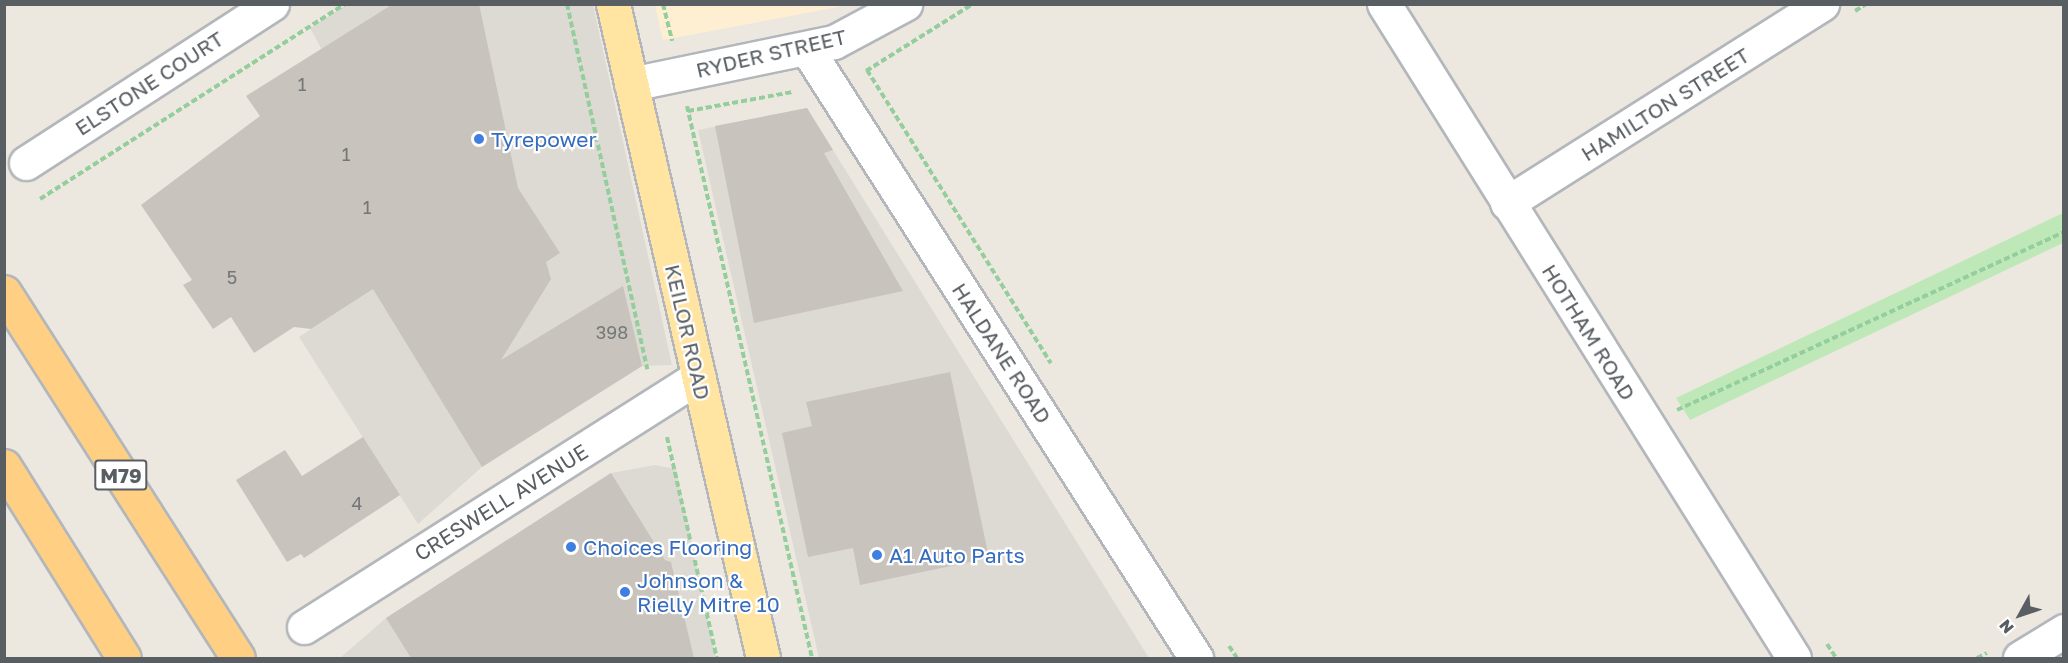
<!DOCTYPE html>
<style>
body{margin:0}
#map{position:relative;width:2068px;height:663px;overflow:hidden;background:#ede8df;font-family:"Golos Text",sans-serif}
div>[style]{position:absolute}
.commercial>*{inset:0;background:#ffefd2}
.industrial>*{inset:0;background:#dddad4}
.green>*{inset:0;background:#bfe8b9}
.building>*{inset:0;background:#c8c3bc}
.path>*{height:4px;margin-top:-2px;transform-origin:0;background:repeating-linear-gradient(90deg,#94ce9c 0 6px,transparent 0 9px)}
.roads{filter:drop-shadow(2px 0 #b3b7bc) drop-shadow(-2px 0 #b3b7bc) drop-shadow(0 2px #b3b7bc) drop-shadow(0 -2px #b3b7bc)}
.minor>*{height:33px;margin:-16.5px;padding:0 16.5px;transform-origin:16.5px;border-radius:16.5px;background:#fff}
.major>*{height:33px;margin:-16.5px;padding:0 16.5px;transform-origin:16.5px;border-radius:16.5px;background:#ffe4a2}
.highway>*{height:33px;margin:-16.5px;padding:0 16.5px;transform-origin:16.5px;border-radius:16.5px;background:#ffd084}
.dots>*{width:16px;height:16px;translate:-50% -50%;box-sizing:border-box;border:3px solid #fff;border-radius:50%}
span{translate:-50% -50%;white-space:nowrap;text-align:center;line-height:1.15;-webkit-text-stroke:4.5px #fff;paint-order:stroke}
.number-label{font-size:18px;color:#747778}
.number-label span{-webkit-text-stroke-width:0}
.shield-label span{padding:2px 4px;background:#fff;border:2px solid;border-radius:4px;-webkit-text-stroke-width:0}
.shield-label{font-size:20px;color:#585e62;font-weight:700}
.street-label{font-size:21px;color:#585e62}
.shop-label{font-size:21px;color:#366cbe}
.left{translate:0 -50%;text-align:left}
.frame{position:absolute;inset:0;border:6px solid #585e62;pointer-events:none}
.north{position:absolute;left:1990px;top:585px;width:60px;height:60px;-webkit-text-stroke:4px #fff;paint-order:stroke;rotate:230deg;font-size:16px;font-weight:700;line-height:24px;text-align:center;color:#585e62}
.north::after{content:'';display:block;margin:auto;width:21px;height:27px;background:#585e62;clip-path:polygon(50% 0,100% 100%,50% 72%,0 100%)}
</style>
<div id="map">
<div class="commercial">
<div style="clip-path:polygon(655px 5px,655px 4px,848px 5px,663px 40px)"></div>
</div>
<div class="industrial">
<div style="clip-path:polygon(346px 5px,593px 5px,672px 365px,642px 366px,482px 467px,418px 524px,299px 337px,431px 251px,310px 28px)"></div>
<div style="clip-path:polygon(807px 108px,833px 150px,1149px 658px,819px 658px,698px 130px)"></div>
<div style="clip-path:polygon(655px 465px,676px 469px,716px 658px,340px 658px,386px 618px,611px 473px)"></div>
</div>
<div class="green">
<div style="clip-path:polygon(2063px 213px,2063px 243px,1690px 420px,1676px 398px)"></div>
</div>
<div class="building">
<div style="clip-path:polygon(393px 4px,479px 4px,518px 188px,560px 253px,546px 262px,551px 279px,501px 360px,623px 286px,642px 366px,482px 467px,373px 289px,311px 329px,294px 327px,254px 353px,231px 317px,213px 329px,183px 285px,192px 280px,141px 205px,260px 116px,246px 96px)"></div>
<div style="clip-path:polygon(807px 108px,833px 150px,824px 153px,903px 291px,754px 323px,715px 126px)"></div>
<div style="clip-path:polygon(950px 372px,989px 558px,860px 585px,853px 548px,808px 557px,782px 433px,812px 426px,806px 402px)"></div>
<div style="clip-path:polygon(363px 437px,400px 495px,304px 558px,301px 554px,287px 562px,236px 480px,285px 450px,302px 476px)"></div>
<div style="clip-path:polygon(611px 473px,665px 560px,671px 562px,694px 658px,411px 658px,386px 618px)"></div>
</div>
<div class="path">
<div style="left:567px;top:4px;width:374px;rotate:77.6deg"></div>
<div style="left:663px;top:4px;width:38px;rotate:76deg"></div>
<div style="left:1855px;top:11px;width:13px;rotate:-32deg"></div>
<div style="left:867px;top:70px;width:346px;rotate:57.9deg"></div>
<div style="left:866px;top:71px;width:126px;rotate:-32.1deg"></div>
<div style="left:687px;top:106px;width:566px;rotate:77.24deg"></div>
<div style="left:688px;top:111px;width:107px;rotate:-10.3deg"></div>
<div style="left:40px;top:199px;width:362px;rotate:-32.6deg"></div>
<div style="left:1677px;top:410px;width:426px;rotate:-24.7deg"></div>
<div style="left:667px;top:437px;width:227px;rotate:77.3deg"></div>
<div style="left:1827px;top:644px;width:17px;rotate:57deg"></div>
<div style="left:1229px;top:646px;width:14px;rotate:56deg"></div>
<div style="left:1977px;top:658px;width:11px;rotate:-27deg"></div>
</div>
<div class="roads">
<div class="minor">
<div style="left:1384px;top:4px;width:772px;rotate:57.92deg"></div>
<div style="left:807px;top:49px;width:723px;rotate:57.43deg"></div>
<div style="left:631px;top:84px;width:207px;rotate:-11.7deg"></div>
<div style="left:834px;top:42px;width:81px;rotate:-28.2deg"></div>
<div style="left:26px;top:163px;width:293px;rotate:-32.9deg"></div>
<div style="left:1507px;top:203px;width:373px;rotate:-32.3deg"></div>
<div style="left:304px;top:627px;width:467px;rotate:-32.4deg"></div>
<div style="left:2020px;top:658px;width:52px;rotate:-31.5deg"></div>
</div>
<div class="major">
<div style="left:613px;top:4px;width:671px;rotate:77.08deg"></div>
</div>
<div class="highway">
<div style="left:4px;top:292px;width:434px;rotate:57.4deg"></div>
<div style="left:4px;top:466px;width:226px;rotate:58deg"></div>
</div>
</div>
<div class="dots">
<div style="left:479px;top:139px;background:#3f7fe0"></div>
<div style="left:571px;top:547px;background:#3f7fe0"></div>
<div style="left:877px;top:555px;background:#3f7fe0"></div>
<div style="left:625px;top:592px;background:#3f7fe0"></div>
</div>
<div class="number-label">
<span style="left:302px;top:84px">1</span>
<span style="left:346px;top:154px">1</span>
<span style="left:367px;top:207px">1</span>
<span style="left:232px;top:277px">5</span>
<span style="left:612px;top:332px">398</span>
<span style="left:357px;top:503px">4</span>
</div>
<div class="shield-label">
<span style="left:121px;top:475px">M79</span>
</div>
<div class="street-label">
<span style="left:771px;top:53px;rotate:-13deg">RYDER STREET</span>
<span style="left:149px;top:83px;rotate:-33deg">ELSTONE COURT</span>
<span style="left:1665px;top:104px;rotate:-32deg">HAMILTON STREET</span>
<span style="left:688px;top:332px;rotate:77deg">KEILOR ROAD</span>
<span style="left:1589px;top:332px;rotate:58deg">HOTHAM ROAD</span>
<span style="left:1002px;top:353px;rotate:57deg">HALDANE ROAD</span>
<span style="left:501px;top:502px;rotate:-32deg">CRESWELL AVENUE</span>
</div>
<div class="shop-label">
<span class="left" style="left:491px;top:139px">Tyrepower</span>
<span class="left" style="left:583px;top:547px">Choices Flooring</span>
<span class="left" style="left:889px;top:555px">A1 Auto Parts</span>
<span class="left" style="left:637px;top:592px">Johnson &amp;<br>Rielly Mitre 10</span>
</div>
<div class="frame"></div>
<div class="north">N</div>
</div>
